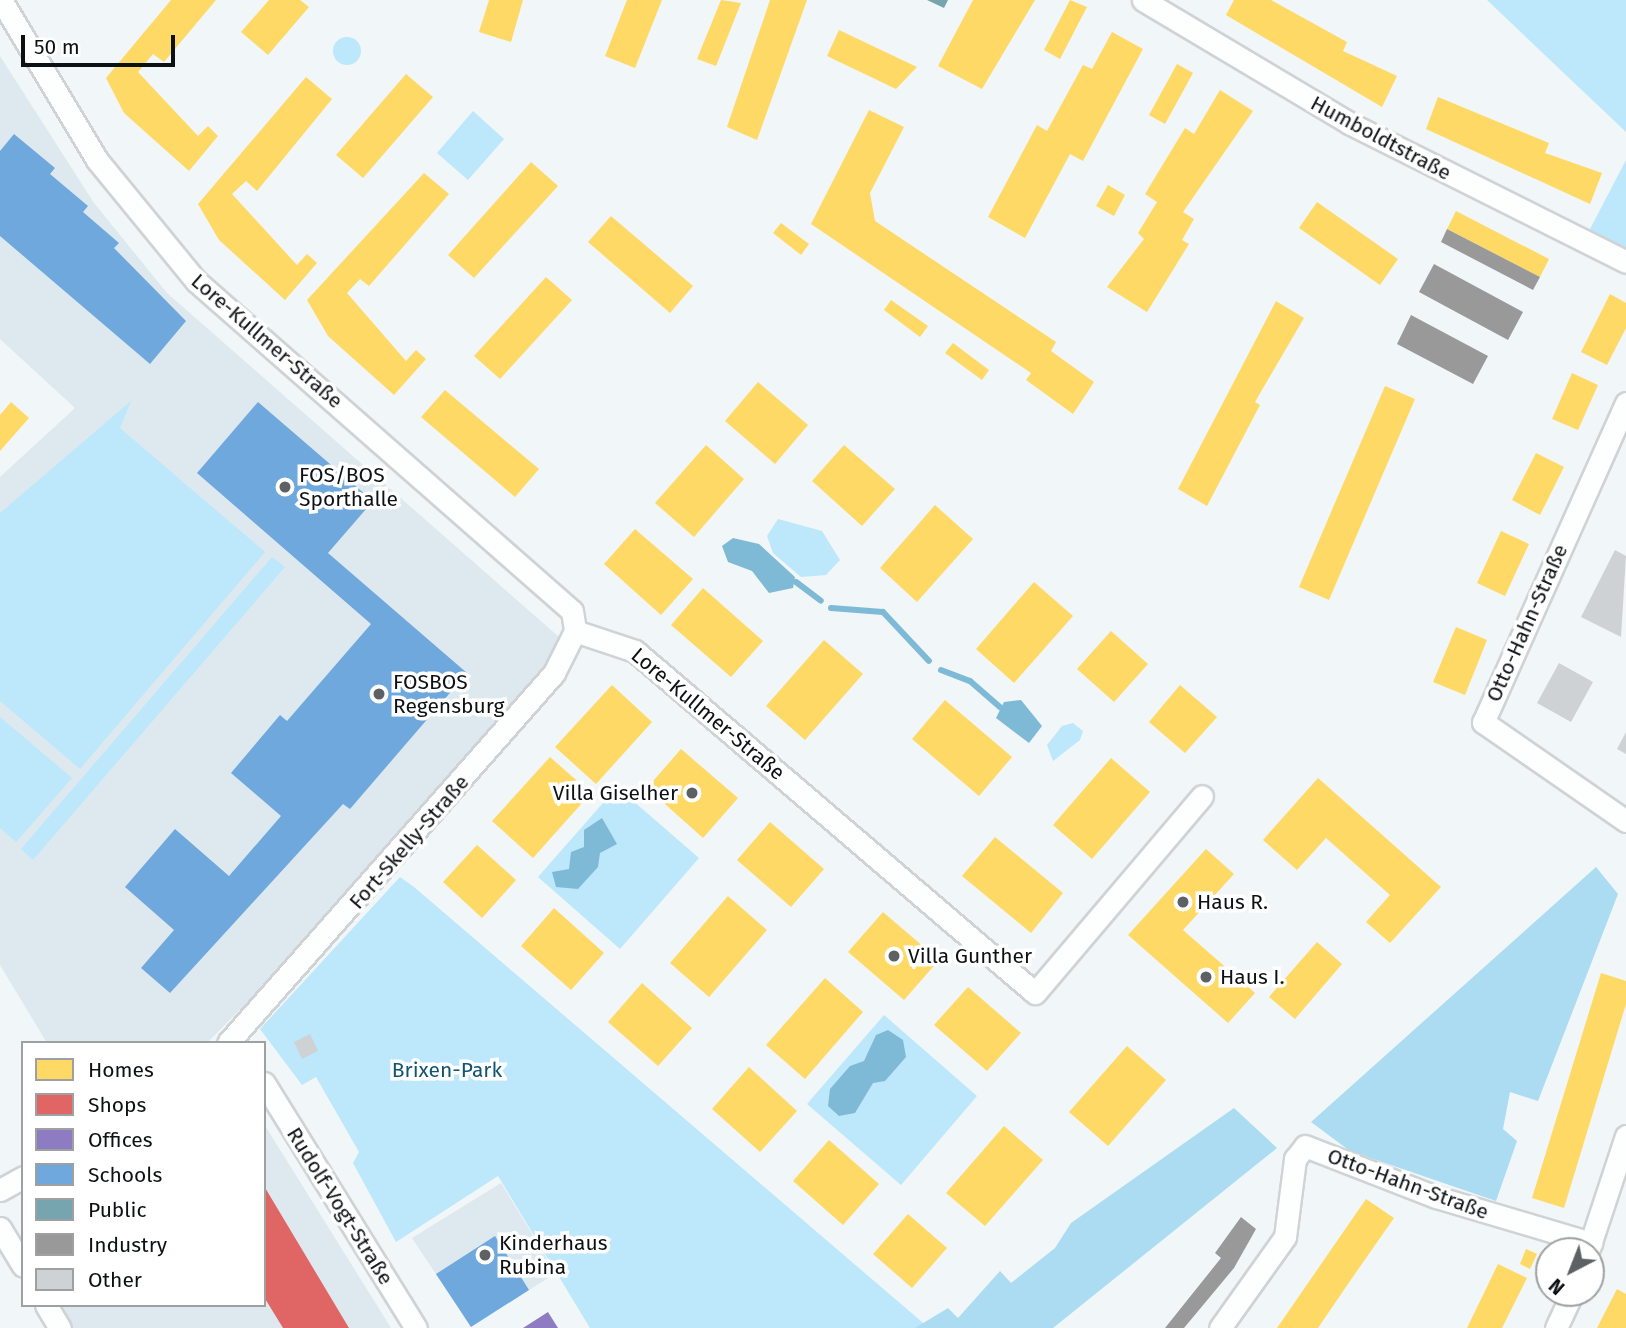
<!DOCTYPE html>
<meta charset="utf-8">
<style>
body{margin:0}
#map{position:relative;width:1626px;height:1328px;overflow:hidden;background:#f1f6f8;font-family:"Fira Sans",sans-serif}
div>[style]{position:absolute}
.built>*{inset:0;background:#dde9ee}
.green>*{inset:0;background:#bde7fb}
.round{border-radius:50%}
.forest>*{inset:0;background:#acdcf2}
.water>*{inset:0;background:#7ebad6}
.homes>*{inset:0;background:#ffd966}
.shops>*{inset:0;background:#e06666}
.offices>*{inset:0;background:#8e7cc3}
.schools>*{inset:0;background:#6fa8dc}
.public>*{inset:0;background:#76a5af}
.industry>*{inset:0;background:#999}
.stream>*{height:6px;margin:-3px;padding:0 3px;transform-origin:3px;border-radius:3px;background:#7ebad6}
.building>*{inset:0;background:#ced2d4}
.roads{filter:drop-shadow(2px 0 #cfd3d5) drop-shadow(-2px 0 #cfd3d5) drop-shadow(0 2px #cfd3d5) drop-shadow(0 -2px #cfd3d5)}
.minor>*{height:21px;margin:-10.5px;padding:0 10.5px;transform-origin:10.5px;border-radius:10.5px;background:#fdfefe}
.dots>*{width:19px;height:19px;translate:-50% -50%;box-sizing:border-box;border:4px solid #fff;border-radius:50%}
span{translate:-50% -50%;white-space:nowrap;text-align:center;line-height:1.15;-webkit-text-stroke:7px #fff;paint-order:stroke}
.street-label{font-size:21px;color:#0e1113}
.poi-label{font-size:21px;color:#0e1113}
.left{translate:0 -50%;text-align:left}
.right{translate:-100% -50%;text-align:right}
.park-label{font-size:21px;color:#125570}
.legend{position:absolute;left:21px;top:1041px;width:245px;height:266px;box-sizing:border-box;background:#fff;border:2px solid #9fa0a1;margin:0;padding:9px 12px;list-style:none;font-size:21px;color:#0e1113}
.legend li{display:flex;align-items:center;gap:14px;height:35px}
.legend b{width:35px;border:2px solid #9fa0a1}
.north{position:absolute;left:1535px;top:1237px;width:70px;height:70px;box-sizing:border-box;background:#fff;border:2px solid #9fa0a1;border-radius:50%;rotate:222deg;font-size:19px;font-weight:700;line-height:28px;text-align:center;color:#0e1113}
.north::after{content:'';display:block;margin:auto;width:24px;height:32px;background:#5d6163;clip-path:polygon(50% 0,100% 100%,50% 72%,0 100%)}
.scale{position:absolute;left:21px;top:35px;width:154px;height:32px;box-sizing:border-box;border:4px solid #0e1113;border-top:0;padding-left:9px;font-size:21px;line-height:24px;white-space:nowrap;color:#0e1113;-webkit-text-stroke:5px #fff;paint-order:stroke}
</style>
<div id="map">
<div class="built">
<div style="clip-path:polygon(0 56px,94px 203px,167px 293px,559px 637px,554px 654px,329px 919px,207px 1043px,47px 1043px,0 965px,0 477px,75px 408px,0 339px)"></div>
<div style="clip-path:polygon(264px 1124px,391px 1328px,65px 1328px,51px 1305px,264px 1305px)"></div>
<div style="clip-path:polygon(501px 1183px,556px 1273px,471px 1327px,412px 1238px)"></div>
</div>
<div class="green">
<div style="clip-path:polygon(1487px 0,1626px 0,1626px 132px)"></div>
<div class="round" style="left:333px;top:37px;width:28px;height:28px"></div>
<div style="clip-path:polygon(473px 111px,504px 139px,468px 180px,437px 153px)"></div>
<div style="clip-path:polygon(1626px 160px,1626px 248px,1589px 231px)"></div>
<div style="clip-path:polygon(131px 401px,120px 428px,265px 552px,80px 769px,0 701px,0 513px)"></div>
<div style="clip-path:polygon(778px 519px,822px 531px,840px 560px,826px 575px,801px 577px,773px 553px,767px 536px)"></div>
<div style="clip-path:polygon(272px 557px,285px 567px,33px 860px,21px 849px)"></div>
<div style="clip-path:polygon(0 717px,72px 778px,16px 842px,0 828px)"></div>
<div style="clip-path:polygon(1073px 723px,1083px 731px,1080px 740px,1053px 761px,1047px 745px,1062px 726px)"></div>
<div style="clip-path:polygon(617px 787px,699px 858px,620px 949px,538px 877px)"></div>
<div style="clip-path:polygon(400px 877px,414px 887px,929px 1328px,590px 1328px,498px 1176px,396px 1242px,353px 1163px,359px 1152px,316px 1077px,302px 1085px,260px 1029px)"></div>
<div style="clip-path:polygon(884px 1015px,977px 1096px,901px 1185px,807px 1104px)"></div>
</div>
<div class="forest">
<div style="clip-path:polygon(1596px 867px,1618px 894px,1538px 1101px,1510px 1092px,1503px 1129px,1517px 1141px,1496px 1201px,1350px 1151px,1311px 1122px)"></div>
<div style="clip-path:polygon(1234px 1108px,1277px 1148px,1053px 1328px,915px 1328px,948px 1308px,958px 1318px,1000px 1271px,1011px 1283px,1055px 1248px,1071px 1223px)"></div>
</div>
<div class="water">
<div style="clip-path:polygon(733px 538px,759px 544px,795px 577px,793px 588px,769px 593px,752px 571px,728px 562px,722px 546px)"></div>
<div style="clip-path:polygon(1021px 700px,1042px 726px,1029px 743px,996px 718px,1004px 702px)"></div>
<div style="clip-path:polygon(602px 818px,617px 844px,600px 853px,598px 867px,578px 889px,556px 887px,552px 872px,569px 869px,571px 852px,584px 847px,584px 830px)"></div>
<div style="clip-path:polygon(888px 1030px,903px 1040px,906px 1057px,885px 1081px,873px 1083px,855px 1113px,839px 1116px,828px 1106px,830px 1089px,850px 1066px,864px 1061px,876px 1035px)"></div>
</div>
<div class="homes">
<div style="clip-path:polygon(171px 0,216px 0,164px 62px,153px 54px,138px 72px,198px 136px,208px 126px,218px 136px,189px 171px,124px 113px,106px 78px)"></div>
<div style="clip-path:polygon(269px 0,300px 0,309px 7px,268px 55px,241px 32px)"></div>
<div style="clip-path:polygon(489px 0,523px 0,511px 42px,479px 32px)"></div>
<div style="clip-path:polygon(627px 0,662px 0,635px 68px,605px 56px)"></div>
<div style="clip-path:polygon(721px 0,741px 3px,716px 66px,697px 59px)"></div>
<div style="clip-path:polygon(770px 0,807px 0,757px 140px,727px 127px)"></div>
<div style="clip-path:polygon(973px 0,1035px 0,982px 89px,938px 66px)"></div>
<div style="clip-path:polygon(1070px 0,1087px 7px,1060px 59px,1044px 50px)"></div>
<div style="clip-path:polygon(1234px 0,1271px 0,1347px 42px,1343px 51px,1397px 76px,1382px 107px,1226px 15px)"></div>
<div style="clip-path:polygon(839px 30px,917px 67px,896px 89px,827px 56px)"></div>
<div style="clip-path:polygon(1112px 32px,1143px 49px,1083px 161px,1070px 154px,1025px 238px,988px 217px,1037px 125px,1047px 131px,1083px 65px,1092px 69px)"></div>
<div style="clip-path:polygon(1177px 64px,1193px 73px,1165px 124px,1149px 115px)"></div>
<div style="clip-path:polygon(406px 74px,433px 97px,363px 178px,336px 155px)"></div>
<div style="clip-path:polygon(306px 77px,332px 99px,257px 191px,246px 181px,232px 194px,297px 265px,307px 254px,317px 263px,285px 300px,219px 240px,198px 204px)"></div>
<div style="clip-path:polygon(1220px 90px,1253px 111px,1183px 212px,1194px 219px,1182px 240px,1189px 244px,1147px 312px,1107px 287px,1144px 239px,1138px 233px,1157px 202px,1145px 194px,1185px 128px,1194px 134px)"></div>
<div style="clip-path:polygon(1438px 97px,1549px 143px,1545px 153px,1602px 173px,1590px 204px,1426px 129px)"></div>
<div style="clip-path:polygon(869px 110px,904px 127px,870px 193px,875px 221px,1056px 342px,1051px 351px,1094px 382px,1073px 414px,1026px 380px,1031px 373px,811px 224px)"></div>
<div style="clip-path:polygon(531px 162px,558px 186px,474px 278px,448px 255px)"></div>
<div style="clip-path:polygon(424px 173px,449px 194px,369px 286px,360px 279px,347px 293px,406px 361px,416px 350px,426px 359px,394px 395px,328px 336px,307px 300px)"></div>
<div style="clip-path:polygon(1108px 185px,1125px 195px,1114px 216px,1096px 206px)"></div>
<div style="clip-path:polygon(1317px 202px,1398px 259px,1380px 285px,1299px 228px)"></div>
<div style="clip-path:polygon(1456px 211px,1549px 259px,1540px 277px,1447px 229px)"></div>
<div style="clip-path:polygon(611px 216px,693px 286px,670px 313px,588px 242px)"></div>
<div style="clip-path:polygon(781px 223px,809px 244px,801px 255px,773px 233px)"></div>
<div style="clip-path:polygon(546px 277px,572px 300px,500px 379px,474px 356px)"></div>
<div style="clip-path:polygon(1610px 294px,1626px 303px,1626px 328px,1607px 365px,1581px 352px)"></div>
<div style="clip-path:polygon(891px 300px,928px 326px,920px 337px,884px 310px)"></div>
<div style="clip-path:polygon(1276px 301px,1304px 318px,1255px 402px,1260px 405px,1207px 506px,1178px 489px)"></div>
<div style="clip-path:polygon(953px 343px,989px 370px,982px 380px,945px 353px)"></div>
<div style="clip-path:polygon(1572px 373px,1598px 385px,1578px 430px,1552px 419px)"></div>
<div style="clip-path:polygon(758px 382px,808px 425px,775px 464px,725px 421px)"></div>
<div style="clip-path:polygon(1385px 386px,1415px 399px,1329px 600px,1299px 587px)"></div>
<div style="clip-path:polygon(445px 390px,539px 469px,515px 497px,421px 417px)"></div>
<div style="clip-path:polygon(11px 402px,29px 418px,0 451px,0 415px)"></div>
<div style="clip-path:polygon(706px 445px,744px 479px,694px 537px,655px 503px)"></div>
<div style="clip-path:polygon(844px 445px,895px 489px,862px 526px,812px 481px)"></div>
<div style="clip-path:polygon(1536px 453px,1564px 467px,1540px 515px,1512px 500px)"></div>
<div style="clip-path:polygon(935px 505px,973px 539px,917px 602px,880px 568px)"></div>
<div style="clip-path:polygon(635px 529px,693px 579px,661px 615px,604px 564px)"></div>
<div style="clip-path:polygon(1501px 531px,1529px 544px,1505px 596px,1477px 583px)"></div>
<div style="clip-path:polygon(1034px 582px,1073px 616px,1014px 683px,976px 649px)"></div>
<div style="clip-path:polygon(703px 588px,763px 641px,731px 677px,671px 625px)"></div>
<div style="clip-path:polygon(1456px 627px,1487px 640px,1465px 695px,1433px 682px)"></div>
<div style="clip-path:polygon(1111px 631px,1148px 664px,1114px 702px,1077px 669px)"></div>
<div style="clip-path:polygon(824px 640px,863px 674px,805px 740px,766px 706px)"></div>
<div style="clip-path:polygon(612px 685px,652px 722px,596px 784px,555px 747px)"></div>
<div style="clip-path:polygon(1180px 685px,1217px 717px,1185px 753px,1149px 722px)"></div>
<div style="clip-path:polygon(945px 700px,1012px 757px,979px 796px,912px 739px)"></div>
<div style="clip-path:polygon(681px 749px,738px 798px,703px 838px,647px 788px)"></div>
<div style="clip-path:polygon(550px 757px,591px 793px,533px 858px,492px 821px)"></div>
<div style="clip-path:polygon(1111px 758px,1150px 792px,1092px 859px,1053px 825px)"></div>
<div style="clip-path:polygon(1318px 778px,1441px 887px,1390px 943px,1366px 922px,1390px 895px,1326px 838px,1297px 870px,1263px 840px)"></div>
<div style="clip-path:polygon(770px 822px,824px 869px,791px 907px,737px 860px)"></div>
<div style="clip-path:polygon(995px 837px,1063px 893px,1031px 933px,962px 876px)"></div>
<div style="clip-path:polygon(477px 845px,516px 880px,482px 918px,443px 882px)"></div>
<div style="clip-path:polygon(1206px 849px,1234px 874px,1183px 930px,1255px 993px,1228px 1023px,1128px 935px)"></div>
<div style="clip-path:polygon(728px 896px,767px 930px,709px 997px,670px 963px)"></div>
<div style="clip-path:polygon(554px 908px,604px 953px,571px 990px,521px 946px)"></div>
<div style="clip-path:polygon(883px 912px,939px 960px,904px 1000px,848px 952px)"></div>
<div style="clip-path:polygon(1317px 942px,1342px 964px,1295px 1019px,1269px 997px)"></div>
<div style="clip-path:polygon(1601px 973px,1626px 981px,1626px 1004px,1564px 1208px,1532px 1198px)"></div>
<div style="clip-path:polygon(825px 978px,863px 1012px,805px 1079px,766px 1045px)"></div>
<div style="clip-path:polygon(642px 983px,692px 1028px,658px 1066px,608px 1022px)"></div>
<div style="clip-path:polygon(968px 987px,1021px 1033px,987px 1071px,934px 1025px)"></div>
<div style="clip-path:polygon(1127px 1046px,1166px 1080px,1108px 1146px,1069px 1112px)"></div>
<div style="clip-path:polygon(749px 1067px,797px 1111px,760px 1152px,712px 1109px)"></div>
<div style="clip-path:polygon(1004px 1126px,1043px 1160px,985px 1226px,946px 1193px)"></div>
<div style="clip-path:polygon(829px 1140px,879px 1184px,843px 1225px,793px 1181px)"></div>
<div style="clip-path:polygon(1366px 1199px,1394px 1218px,1350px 1281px,1318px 1328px,1277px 1328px)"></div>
<div style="clip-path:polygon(908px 1214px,947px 1248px,912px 1288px,873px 1254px)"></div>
<div style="clip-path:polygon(1526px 1249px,1537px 1254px,1530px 1269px,1520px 1264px)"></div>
<div style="clip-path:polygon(1498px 1264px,1527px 1278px,1502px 1328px,1467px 1328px)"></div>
<div style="clip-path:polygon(1617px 1289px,1626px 1294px,1626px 1328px,1597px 1328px)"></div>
</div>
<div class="shops">
<div style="clip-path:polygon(264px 1186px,349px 1328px,283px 1328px,264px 1297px)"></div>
</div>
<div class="offices">
<div style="clip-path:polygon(548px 1312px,558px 1328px,523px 1328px)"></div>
</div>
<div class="schools">
<div style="clip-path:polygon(14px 134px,55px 168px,50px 174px,88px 206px,83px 212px,119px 243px,114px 248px,186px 321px,150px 364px,0 236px,0 151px)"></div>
<div style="clip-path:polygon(258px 402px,373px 501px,328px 553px,467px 673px,350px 809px,343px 804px,170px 993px,141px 968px,174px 930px,125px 887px,175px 829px,229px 876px,281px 816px,231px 773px,280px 715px,287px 721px,371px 624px,197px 473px)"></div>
<div style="clip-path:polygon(495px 1236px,529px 1290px,471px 1327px,436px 1274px)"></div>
</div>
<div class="public">
<div style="clip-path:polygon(927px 0,948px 0,944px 8px)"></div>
</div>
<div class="industry">
<div style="clip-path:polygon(1447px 229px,1540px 277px,1533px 290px,1441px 242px)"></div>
<div style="clip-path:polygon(1434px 264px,1523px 312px,1508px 340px,1419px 292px)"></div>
<div style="clip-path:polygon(1411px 315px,1488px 356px,1473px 384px,1397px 344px)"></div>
<div style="clip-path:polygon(1241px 1217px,1256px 1229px,1234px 1268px,1184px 1328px,1165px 1328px,1221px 1258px,1215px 1253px)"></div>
</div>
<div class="stream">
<div style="left:796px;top:582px;width:31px;rotate:37deg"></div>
<div style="left:831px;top:608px;width:52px;rotate:4.4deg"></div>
<div style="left:883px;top:612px;width:67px;rotate:46.8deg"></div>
<div style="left:941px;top:670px;width:31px;rotate:21deg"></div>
<div style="left:970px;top:681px;width:40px;rotate:41deg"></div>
</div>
<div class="building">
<div style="clip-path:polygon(1615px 550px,1626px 556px,1621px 637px,1581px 617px)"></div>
<div style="clip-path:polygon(1559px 663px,1593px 682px,1571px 722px,1537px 703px)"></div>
<div style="clip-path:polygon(1626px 732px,1626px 754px,1617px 749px)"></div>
<div style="clip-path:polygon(310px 1034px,318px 1051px,302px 1059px,294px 1042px)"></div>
</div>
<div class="roads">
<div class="minor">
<div style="left:1px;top:0;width:187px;rotate:59deg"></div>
<div style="left:97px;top:160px;width:156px;rotate:50.7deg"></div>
<div style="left:196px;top:281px;width:500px;rotate:41.27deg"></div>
<div style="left:572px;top:611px;width:20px;rotate:81deg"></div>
<div style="left:575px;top:631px;width:47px;rotate:116.6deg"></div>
<div style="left:554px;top:673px;width:493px;rotate:131.4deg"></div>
<div style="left:1143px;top:0;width:240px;rotate:30.8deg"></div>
<div style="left:1349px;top:123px;width:310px;rotate:26.6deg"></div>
<div style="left:1626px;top:403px;width:350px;rotate:114.1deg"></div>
<div style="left:1483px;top:722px;width:174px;rotate:34.7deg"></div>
<div style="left:575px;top:631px;width:63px;rotate:18.4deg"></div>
<div style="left:635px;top:651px;width:526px;rotate:40.53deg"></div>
<div style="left:1035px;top:993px;width:258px;rotate:-49.7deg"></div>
<div style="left:264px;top:1083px;width:288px;rotate:58.2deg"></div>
<div style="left:0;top:1190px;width:26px;rotate:-29deg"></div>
<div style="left:0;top:1228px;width:44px;rotate:58.8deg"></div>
<div style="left:1588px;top:1251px;width:121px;rotate:-71.7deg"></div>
<div style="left:46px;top:1305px;width:27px;rotate:59deg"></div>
<div style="left:1220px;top:1328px;width:112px;rotate:-54.5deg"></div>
<div style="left:1285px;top:1237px;width:79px;rotate:-82.7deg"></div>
<div style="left:1295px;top:1159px;width:16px;rotate:-52deg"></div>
<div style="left:1305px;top:1146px;width:141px;rotate:21.3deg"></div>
<div style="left:1436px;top:1197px;width:162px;rotate:16.5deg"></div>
<div style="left:1556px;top:1328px;width:38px;rotate:-65deg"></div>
</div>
</div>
<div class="dots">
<div style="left:285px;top:487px;background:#5d6163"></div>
<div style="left:379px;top:694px;background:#5d6163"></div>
<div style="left:692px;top:793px;background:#5d6163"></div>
<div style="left:1183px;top:902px;background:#5d6163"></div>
<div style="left:894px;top:956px;background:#5d6163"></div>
<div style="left:1206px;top:977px;background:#5d6163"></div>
<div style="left:485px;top:1255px;background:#5d6163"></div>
</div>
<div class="street-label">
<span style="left:1381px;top:138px;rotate:28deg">Humboldtstraße</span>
<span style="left:267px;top:341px;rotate:41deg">Lore-Kullmer-Straße</span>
<span style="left:1527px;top:623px;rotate:-66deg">Otto-Hahn-Straße</span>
<span style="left:708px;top:714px;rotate:40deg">Lore-Kullmer-Straße</span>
<span style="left:409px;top:842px;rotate:-49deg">Fort-Skelly-Straße</span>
<span style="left:1408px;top:1184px;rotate:20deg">Otto-Hahn-Straße</span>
<span style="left:340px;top:1206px;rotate:58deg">Rudolf-Vogt-Straße</span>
</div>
<div class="poi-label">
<span class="left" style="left:299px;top:487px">FOS/BOS<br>Sporthalle</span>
<span class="left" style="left:393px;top:694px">FOSBOS<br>Regensburg</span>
<span class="right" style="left:678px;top:793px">Villa Giselher</span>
<span class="left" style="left:1197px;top:902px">Haus R.</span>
<span class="left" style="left:908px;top:956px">Villa Gunther</span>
<span class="left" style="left:1220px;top:977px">Haus I.</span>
<span class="left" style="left:499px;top:1255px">Kinderhaus<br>Rubina</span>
</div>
<div class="park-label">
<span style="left:447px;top:1070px">Brixen-Park</span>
</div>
<ul class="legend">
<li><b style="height:19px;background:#ffd966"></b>Homes</li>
<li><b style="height:19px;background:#e06666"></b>Shops</li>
<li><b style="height:19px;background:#8e7cc3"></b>Offices</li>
<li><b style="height:19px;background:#6fa8dc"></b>Schools</li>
<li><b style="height:19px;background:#76a5af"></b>Public</li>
<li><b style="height:19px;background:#999"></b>Industry</li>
<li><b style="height:19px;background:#ced2d4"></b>Other</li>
</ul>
<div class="north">N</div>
<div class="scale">50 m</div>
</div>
